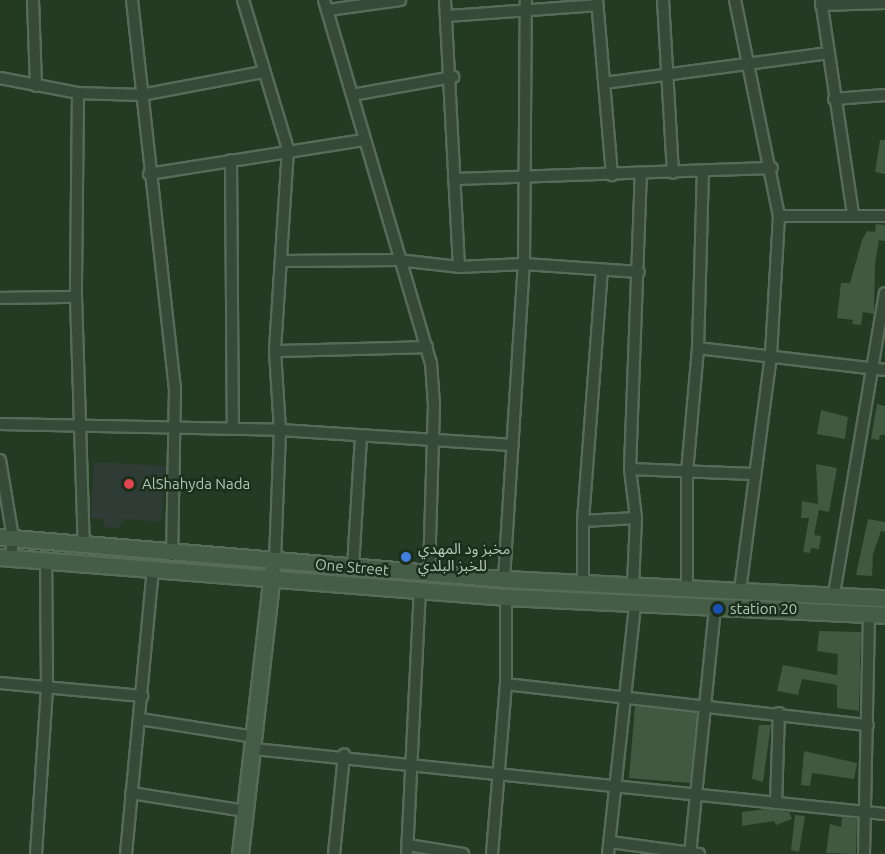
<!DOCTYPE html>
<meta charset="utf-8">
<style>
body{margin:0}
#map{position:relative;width:885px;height:854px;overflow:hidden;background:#243a23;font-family:Ubuntu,"Noto Sans Arabic",sans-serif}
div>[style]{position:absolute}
.medical>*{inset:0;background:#2f3c36}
.building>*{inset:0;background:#405940}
.roads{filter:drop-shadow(2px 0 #576b58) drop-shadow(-2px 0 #576b58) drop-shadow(0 2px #576b58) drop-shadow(0 -2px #576b58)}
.street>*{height:10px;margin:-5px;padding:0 5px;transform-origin:5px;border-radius:5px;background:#374a37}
.secondary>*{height:15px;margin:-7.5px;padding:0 7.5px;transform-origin:7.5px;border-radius:7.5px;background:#455d46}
.dots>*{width:16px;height:16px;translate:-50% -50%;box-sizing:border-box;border:3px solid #1c2f1c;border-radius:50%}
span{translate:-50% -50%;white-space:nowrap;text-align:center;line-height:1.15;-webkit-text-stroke:5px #1c2f1c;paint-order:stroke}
.poi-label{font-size:15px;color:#b2c6b3}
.left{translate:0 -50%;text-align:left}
.street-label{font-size:15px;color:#b2c6b3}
</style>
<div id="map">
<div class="medical">
<div style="clip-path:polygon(94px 462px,166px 466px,161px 522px,126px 519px,118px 528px,104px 527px,104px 519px,91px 518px)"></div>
</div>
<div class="building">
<div style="clip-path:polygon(880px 140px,885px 140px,885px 174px,875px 172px)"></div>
<div style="clip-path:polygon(876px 224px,885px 225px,885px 241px,879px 240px,875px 264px,874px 314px,863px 312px,861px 325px,852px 324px,853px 320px,837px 318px,841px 283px,850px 283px,862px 240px,867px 231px,875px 232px)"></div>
<div style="clip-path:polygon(877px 404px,885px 406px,885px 435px,880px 435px,879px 440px,871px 439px)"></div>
<div style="clip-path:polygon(821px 410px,848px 417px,845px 439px,817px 434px)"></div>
<div style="clip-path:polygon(816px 464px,837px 468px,829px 512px,819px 510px,814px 535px,821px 536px,819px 549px,811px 548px,810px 553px,803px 552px,809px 518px,801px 518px,802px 501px,818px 504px)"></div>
<div style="clip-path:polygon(868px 519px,885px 522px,885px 532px,881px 531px,873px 554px,872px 576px,856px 575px)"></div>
<div style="clip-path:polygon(819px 631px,861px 632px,859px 711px,837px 708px,837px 685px,802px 679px,798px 695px,777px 691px,783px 665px,837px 675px,838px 654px,817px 651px)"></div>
<div style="clip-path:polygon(635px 706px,697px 713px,690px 783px,629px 778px)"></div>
<div style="clip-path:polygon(759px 725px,771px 725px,763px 782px,752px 779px)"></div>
<div style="clip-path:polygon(804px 751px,857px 763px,854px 779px,812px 773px,810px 786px,801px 785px)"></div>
<div style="clip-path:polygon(766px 809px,789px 812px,792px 819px,776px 825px,774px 821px,742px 826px,742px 812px)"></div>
<div style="clip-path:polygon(795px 815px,805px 816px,799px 852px,791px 850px)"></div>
<div style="clip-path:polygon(842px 817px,857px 819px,856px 854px,826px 853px,830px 824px,841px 827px)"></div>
</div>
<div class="roads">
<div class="street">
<div style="left:33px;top:0;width:86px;rotate:88deg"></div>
<div style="left:132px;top:0;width:391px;rotate:83.7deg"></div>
<div style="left:175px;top:389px;width:166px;rotate:91deg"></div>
<div style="left:243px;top:0;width:156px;rotate:73.2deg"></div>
<div style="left:288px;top:149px;width:202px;rotate:93.7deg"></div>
<div style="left:275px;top:351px;width:79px;rotate:86.4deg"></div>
<div style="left:280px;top:430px;width:130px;rotate:92.2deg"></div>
<div style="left:324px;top:0;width:378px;rotate:73.6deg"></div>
<div style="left:431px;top:363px;width:42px;rotate:85.9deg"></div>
<div style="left:434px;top:405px;width:168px;rotate:91.7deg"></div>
<div style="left:445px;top:0;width:267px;rotate:87deg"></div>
<div style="left:597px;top:0;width:176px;rotate:85.1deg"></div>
<div style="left:663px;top:0;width:173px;rotate:86.7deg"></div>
<div style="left:735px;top:0;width:220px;rotate:78.5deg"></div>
<div style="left:779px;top:216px;width:139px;rotate:93.3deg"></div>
<div style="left:771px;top:355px;width:237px;rotate:97.5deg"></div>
<div style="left:821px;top:0;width:217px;rotate:81.5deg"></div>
<div style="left:821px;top:5px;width:64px;rotate:-1.8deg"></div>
<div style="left:328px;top:10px;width:73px;rotate:-7.9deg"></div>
<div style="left:448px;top:16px;width:150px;rotate:-4.2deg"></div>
<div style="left:0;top:78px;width:79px;rotate:10.9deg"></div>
<div style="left:78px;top:93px;width:63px;rotate:1.8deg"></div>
<div style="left:141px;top:95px;width:124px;rotate:-10.7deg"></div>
<div style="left:604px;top:83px;width:227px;rotate:-7.6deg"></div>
<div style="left:78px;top:93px;width:204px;rotate:90.6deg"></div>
<div style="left:76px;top:297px;width:249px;rotate:88.2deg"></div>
<div style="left:352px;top:95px;width:103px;rotate:-10.1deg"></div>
<div style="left:834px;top:99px;width:51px;rotate:-4.5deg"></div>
<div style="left:231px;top:160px;width:269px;rotate:89.6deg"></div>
<div style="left:149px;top:174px;width:217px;rotate:-9deg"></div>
<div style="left:454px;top:179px;width:318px;rotate:-2deg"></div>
<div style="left:779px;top:216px;width:106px"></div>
<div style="left:283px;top:261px;width:115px;rotate:-0.5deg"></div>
<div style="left:398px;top:260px;width:61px;rotate:6.5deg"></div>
<div style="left:459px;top:267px;width:65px;rotate:-2.6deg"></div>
<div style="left:524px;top:264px;width:115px;rotate:4deg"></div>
<div style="left:0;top:298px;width:76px;rotate:-0.8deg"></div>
<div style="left:698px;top:348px;width:188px;rotate:6.7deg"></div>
<div style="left:275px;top:351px;width:152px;rotate:-1.5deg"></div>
<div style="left:0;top:424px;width:280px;rotate:1.2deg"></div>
<div style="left:280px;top:430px;width:233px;rotate:3.7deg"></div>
<div style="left:0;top:460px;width:79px;rotate:80.5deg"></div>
<div style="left:13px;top:538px;width:20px;rotate:96deg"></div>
<div style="left:630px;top:469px;width:122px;rotate:2.3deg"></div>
<div style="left:583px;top:521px;width:53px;rotate:-3.2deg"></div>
<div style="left:353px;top:567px;width:129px;rotate:-86.5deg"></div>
<div style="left:504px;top:579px;width:316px;rotate:-86.4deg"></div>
<div style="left:524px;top:264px;width:264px;rotate:-89.6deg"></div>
<div style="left:583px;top:582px;width:61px;rotate:-90deg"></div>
<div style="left:583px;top:521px;width:252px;rotate:-85.7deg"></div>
<div style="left:633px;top:586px;width:68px;rotate:-87.5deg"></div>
<div style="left:636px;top:518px;width:49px;rotate:-97deg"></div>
<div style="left:630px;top:469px;width:295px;rotate:-87.9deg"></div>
<div style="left:687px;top:588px;width:116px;rotate:-90deg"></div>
<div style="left:687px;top:472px;width:124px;rotate:-84.9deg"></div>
<div style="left:698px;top:348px;width:176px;rotate:-88.4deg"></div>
<div style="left:834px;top:594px;width:305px;rotate:-80.4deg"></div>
<div style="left:0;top:683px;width:143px;rotate:5.2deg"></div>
<div style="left:506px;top:684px;width:364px;rotate:6.5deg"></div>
<div style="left:140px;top:719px;width:116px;rotate:8.9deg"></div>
<div style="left:254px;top:749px;width:634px;rotate:5.88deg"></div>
<div style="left:131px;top:793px;width:116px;rotate:8.9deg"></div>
<div style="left:776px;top:803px;width:90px;rotate:-88.1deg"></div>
<div style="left:610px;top:842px;width:90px;rotate:7.7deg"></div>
<div style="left:408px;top:845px;width:56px;rotate:9.3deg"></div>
<div style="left:36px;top:854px;width:165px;rotate:-86.2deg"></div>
<div style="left:47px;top:689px;width:128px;rotate:-90.4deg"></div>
<div style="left:126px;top:854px;width:285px;rotate:-84.6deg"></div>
<div style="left:334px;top:854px;width:100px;rotate:-84.2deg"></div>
<div style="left:407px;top:854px;width:264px;rotate:-87.2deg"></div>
<div style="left:492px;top:854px;width:171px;rotate:-85.3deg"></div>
<div style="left:506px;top:684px;width:87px;rotate:-90deg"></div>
<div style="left:608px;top:854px;width:251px;rotate:-83.8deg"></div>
<div style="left:690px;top:854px;width:247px;rotate:-84.2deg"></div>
<div style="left:864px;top:854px;width:239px;rotate:-88.8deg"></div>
</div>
<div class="secondary">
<div style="left:0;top:537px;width:506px;rotate:4.76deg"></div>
<div style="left:504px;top:579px;width:381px;rotate:2.9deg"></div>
<div style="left:0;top:557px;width:508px;rotate:4.52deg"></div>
<div style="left:506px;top:597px;width:379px;rotate:2.7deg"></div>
<div style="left:240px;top:854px;width:285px;rotate:-83.5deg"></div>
</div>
</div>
<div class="dots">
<div style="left:129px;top:484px;background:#e0444e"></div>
<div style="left:406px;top:557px;background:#3f7fe0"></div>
<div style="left:718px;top:609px;background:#1a4fb4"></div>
</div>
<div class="poi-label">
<span class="left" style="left:142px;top:484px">AlShahyda Nada</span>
<span class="left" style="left:418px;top:557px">مخبز ود المهدي<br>للخبز البلدي</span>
<span class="left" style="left:730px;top:609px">station 20</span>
</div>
<div class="street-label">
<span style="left:352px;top:567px;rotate:5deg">One Street</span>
</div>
</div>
